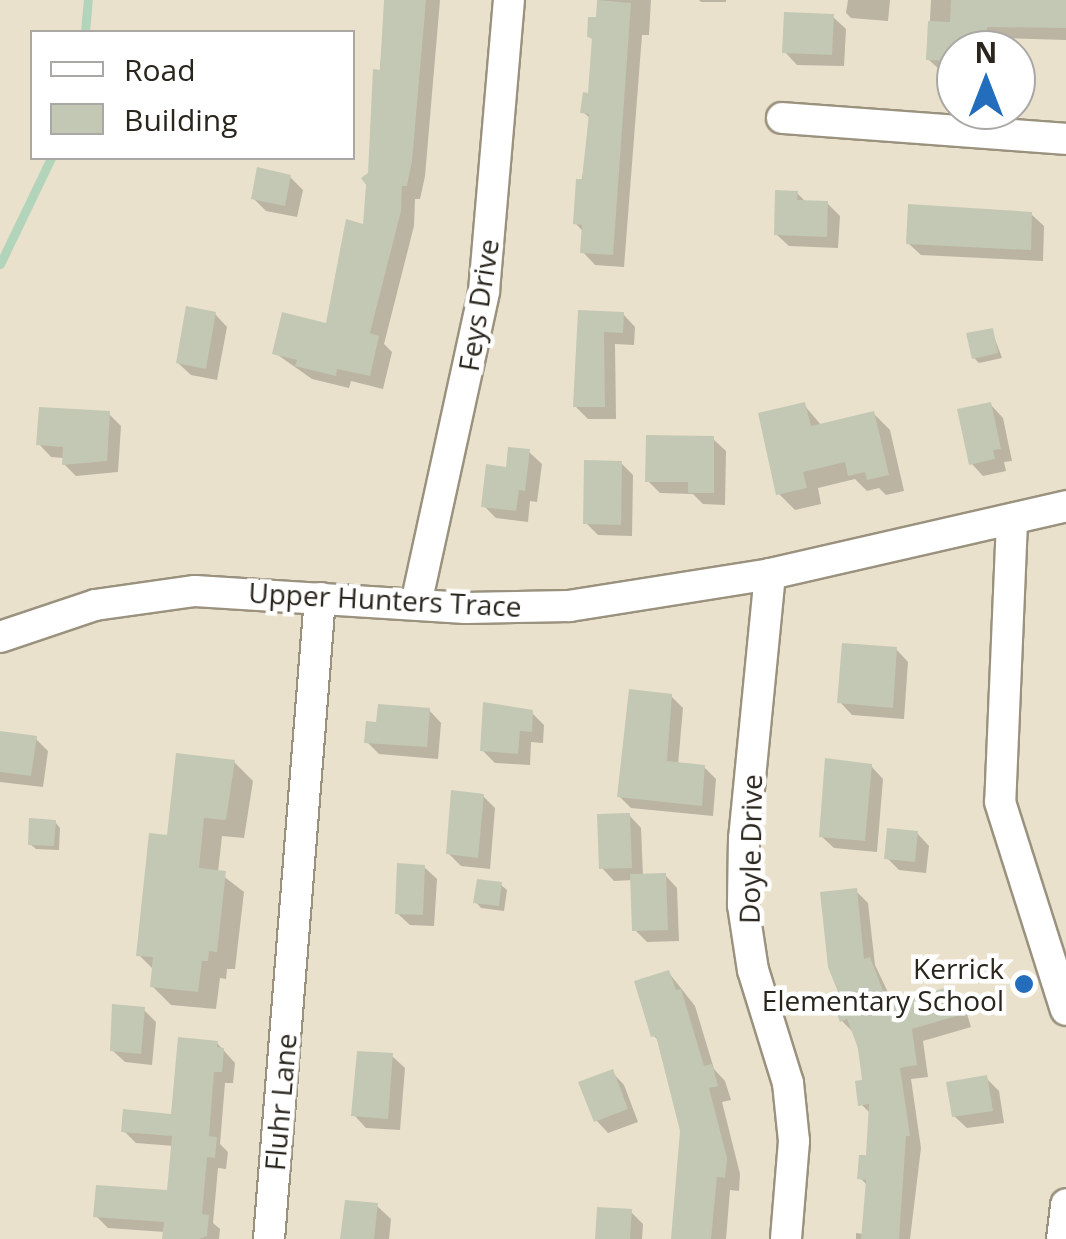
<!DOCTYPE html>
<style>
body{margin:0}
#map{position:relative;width:1066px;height:1239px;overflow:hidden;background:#eae1cc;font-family:"Open Sans",sans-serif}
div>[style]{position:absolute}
.shadow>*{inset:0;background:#0003}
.stream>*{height:9px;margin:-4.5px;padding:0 4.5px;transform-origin:4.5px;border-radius:4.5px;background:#b1d4bb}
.building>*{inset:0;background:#c2c8b3}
.roads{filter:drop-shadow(2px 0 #9a927e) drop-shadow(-2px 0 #9a927e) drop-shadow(0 2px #9a927e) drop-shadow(0 -2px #9a927e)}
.minor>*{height:30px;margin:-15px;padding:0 15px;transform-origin:15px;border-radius:15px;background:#fff}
.dots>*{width:28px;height:28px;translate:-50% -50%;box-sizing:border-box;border:5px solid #fff;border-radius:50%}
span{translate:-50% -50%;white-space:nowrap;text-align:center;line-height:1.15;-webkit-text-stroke:9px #fff;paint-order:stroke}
.street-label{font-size:28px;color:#2a261e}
.poi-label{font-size:28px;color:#2a261e}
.right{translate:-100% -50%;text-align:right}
.legend{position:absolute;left:30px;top:30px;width:325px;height:130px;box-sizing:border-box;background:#fff;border:2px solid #aaa8a5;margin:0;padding:12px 18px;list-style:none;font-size:30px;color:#2a261e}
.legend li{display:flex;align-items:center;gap:20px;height:50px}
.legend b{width:50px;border:2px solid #aaa8a5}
.north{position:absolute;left:936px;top:30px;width:100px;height:100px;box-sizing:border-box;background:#fff;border:2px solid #aaa8a5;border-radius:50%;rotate:0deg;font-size:28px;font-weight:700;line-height:40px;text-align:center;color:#2a261e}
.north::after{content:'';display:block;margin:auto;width:35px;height:45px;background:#236dbd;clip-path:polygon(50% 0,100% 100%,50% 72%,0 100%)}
</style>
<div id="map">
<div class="shadow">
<div style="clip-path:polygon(386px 0,440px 0,425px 176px,420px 199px,415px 199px,414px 226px,384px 344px,392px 352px,383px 389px,351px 381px,349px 388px,312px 379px,275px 353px,328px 326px,366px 227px)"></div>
<div style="clip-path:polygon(599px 0,651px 0,649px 35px,642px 35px,624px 267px,595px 265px,583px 252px,584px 232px,575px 223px,591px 119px,583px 112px,590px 95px,594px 41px,589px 36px,598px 20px)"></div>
<div style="clip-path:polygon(699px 0,726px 0,726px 2px,701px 2px)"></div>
<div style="clip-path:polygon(848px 0,890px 0,888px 21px,851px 18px,846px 13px)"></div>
<div style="clip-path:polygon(931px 0,1066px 0,1066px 40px,999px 38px,998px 50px,956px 50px,956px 76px,941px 71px,928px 59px)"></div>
<div style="clip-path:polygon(833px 17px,846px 29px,844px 66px,797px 65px,785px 52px)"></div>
<div style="clip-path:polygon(290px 177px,303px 190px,297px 217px,266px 211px,253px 198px)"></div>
<div style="clip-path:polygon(797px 193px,806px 202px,827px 203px,840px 216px,838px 248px,789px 246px,776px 234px)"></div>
<div style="clip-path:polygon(1031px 214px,1044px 226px,1043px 261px,921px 255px,908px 243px)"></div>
<div style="clip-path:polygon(581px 312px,623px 314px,635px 327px,634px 345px,615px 344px,616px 419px,588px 419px,575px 406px)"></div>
<div style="clip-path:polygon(215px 314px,227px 327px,217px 380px,191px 375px,178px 363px)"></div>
<div style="clip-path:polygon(992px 331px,1002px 358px,979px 363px,974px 358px)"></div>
<div style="clip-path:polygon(804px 405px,822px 426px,874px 414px,890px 430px,904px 491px,886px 495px,879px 488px,867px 491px,855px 479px,818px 488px,821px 504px,795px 510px,779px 494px)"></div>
<div style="clip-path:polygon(991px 405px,1003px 418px,1012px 461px,1004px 462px,1006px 471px,983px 476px,971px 463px)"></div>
<div style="clip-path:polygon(109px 414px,121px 426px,118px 472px,76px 476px,64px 464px,64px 458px,51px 457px,39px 444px)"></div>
<div style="clip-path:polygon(713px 439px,726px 451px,725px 505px,703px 504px,693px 494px,660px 493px,648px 481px)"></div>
<div style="clip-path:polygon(529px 452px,542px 464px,537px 502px,530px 501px,528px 522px,496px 518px,484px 506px,508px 469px)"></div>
<div style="clip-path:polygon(621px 463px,633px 475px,632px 536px,598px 535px,586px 523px)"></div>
<div style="clip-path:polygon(896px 649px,908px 662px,904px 719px,852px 715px,840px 702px)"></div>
<div style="clip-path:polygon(671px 696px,683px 708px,678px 765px,704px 767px,716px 779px,713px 816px,631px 808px,619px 796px)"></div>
<div style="clip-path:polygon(429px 710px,441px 723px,438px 759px,379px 754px,367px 742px,379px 724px)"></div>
<div style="clip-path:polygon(532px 713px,544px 725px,543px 743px,531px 742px,530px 765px,495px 763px,482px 750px)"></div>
<div style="clip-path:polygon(0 734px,35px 738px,48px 751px,43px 787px,0 782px)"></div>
<div style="clip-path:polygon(234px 762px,253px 781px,244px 838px,222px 836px,218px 872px,244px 892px,235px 969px,227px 969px,226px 979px,220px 978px,216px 1009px,171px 1005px,152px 986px,154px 970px,139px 955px,169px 837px)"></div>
<div style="clip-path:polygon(871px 766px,883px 779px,877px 852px,834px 848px,821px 836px)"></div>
<div style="clip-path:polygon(483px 796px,495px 808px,490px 869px,461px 866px,448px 853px)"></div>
<div style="clip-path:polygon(629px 815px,641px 828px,643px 876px,665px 875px,677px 888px,679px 941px,647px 942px,634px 929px,633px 880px,614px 881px,602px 868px)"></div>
<div style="clip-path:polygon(55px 822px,60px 828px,59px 850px,36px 849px,30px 844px)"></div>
<div style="clip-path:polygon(917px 833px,929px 846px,926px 873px,899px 870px,887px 858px)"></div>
<div style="clip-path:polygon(424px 867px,437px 879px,434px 926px,410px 925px,397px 913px)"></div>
<div style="clip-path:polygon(501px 885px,507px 890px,504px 911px,481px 908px,476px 902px)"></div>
<div style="clip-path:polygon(856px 891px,868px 903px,875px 965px,894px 1005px,951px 989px,963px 1001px,971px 1027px,923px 1041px,928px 1077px,911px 1079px,921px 1148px,910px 1239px,856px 1239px,856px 1233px,863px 1234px,868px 1186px,860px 1178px,868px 1158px,871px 1114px,861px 1104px,865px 1082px,855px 1034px,842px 1021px)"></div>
<div style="clip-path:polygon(669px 973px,695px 1006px,714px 1069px,725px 1081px,731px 1100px,722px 1102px,740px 1174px,739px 1191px,730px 1190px,726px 1239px,674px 1239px,682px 1131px,660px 1042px,654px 1036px)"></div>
<div style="clip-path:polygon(144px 1010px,156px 1022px,152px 1065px,125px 1062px,112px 1050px)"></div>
<div style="clip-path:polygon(217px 1043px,235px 1063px,233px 1083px,225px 1083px,220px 1144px,228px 1152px,226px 1169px,218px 1168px,213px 1223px,220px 1229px,219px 1239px,165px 1239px,165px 1232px,108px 1228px,96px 1216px,169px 1193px,174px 1146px,136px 1143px,124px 1131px,173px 1117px)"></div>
<div style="clip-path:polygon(392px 1056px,405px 1068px,400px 1130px,366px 1128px,354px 1115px)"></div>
<div style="clip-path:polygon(612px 1072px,624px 1085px,638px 1122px,608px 1133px,596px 1120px)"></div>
<div style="clip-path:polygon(986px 1078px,999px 1091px,1004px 1123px,967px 1128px,954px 1116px)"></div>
<div style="clip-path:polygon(377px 1206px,391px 1219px,389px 1239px,343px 1239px)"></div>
<div style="clip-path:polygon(631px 1212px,643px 1224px,642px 1239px,598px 1239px)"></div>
</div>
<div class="stream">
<div style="left:85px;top:32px;width:32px;rotate:-85deg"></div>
<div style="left:0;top:264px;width:118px;rotate:-64.3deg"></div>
</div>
<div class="building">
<div style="clip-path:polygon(384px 0,426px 0,412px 161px,407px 186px,402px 186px,401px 211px,370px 333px,379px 336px,370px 376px,337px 369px,336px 376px,295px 366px,297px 360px,272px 354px,282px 312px,326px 323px,346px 219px,363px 224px,366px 185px,361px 178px,368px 173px,373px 69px,380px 70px)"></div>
<div style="clip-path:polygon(597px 0,631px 3px,613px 255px,580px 253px,582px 225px,573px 224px,576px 179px,582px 179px,589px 114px,580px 113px,583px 92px,588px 93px,592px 38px,587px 37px,588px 17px,596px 17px)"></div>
<div style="clip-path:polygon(951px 0,1066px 0,1066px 28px,987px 27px,986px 50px,956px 50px,956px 61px,926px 60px,928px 21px,950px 22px)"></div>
<div style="clip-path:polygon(784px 12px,834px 14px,832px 55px,782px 53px)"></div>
<div style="clip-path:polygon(257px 167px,291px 175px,285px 206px,251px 199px)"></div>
<div style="clip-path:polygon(775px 190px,798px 191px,797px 200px,828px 201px,827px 237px,774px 235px)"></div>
<div style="clip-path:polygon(908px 204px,1032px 212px,1031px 250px,906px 244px)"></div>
<div style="clip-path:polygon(186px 306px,216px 312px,206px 369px,176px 363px)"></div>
<div style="clip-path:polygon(578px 310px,624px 312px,623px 333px,604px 332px,605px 407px,573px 407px)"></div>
<div style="clip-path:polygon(993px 328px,998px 353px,972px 359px,966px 333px)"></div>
<div style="clip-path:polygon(805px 402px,811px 426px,874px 411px,889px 475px,867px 480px,865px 472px,848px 476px,845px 462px,803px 472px,807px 488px,776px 495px,758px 413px)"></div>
<div style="clip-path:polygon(991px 402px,1001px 449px,993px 450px,995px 459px,969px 465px,957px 409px)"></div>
<div style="clip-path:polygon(39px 407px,110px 411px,107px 461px,62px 465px,63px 447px,36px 445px)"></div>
<div style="clip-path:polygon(646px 435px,714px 436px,714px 493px,688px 493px,688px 482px,645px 482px)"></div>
<div style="clip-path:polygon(508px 447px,530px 449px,525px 491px,519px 490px,516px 511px,481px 507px,486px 464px,506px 467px)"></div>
<div style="clip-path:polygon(584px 460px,622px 461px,621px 525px,583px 524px)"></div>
<div style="clip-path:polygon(842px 643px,897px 647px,893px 708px,837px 703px)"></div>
<div style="clip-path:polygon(629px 689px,672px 694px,667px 761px,705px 765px,702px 806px,617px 797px)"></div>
<div style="clip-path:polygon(483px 702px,533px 710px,532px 732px,520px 731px,518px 754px,480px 751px)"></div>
<div style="clip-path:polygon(378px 704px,430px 708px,427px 747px,364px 743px,366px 721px,376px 722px)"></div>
<div style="clip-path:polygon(0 731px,37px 736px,31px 776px,0 772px)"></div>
<div style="clip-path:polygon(176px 753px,235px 760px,226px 820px,204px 818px,199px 868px,226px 871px,217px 952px,209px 951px,208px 961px,202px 961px,198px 992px,150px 987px,153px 957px,136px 956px,149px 833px,167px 835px)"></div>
<div style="clip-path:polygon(825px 758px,872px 764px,865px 841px,819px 837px)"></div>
<div style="clip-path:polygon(451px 790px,484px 794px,478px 858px,446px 854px)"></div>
<div style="clip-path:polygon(630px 813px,632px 868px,599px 869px,597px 814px)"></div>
<div style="clip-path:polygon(29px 818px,56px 820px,54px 846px,28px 845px)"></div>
<div style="clip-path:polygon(887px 828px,918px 831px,915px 862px,884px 859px)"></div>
<div style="clip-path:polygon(397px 863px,425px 865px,423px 915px,395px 914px)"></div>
<div style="clip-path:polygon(666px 873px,668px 930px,632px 931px,630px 874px)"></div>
<div style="clip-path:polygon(477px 879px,502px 882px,499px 906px,473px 903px)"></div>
<div style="clip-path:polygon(857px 888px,864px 959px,870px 957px,888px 1004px,952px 986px,960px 1015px,912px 1029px,917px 1065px,900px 1068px,910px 1136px,906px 1136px,899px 1239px,861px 1239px,866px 1180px,857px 1179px,859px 1155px,866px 1155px,869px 1104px,858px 1106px,855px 1081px,862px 1080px,858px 1048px,847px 1019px,840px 1022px,832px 1000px,840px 997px,828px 967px,820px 892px)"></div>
<div style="clip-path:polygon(669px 970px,676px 990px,681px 989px,704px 1066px,712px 1064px,718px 1086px,709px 1088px,727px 1158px,725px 1178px,717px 1177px,711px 1239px,671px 1239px,680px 1131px,656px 1036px,651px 1037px,634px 981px)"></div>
<div style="clip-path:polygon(112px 1004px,145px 1007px,141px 1054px,110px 1051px)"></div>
<div style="clip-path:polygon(178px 1037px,218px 1041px,217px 1047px,224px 1048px,222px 1072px,214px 1072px,209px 1136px,217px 1137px,215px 1158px,207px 1157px,202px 1214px,209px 1215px,207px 1236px,199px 1239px,162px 1239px,164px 1222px,93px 1217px,96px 1185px,167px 1190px,172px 1136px,121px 1132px,123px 1109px,171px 1114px)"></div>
<div style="clip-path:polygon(357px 1051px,393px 1053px,388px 1119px,351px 1116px)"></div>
<div style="clip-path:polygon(613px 1069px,628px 1109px,594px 1122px,578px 1082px)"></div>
<div style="clip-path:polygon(987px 1075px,993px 1111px,952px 1117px,946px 1082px)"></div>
<div style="clip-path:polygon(345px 1200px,378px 1203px,374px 1239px,340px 1239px)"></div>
<div style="clip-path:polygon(597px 1207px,632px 1209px,630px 1239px,595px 1239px)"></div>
</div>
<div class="roads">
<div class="minor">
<div style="left:782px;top:118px;width:285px;rotate:4.2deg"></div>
<div style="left:1012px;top:521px;width:281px;rotate:92.4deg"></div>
<div style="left:1000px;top:802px;width:218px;rotate:72.4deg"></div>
<div style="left:770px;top:574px;width:265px;rotate:95.6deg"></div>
<div style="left:744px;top:838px;width:67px;rotate:90.9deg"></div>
<div style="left:743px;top:905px;width:66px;rotate:81.3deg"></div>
<div style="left:753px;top:970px;width:118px;rotate:72.8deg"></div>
<div style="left:788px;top:1083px;width:58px;rotate:84.1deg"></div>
<div style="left:794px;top:1141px;width:98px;rotate:94.7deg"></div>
<div style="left:416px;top:604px;width:320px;rotate:-77.7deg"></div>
<div style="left:484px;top:291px;width:292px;rotate:-85.1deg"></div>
<div style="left:0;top:637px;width:100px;rotate:-18.6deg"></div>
<div style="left:95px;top:605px;width:101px;rotate:-8deg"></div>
<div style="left:195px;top:591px;width:271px;rotate:3.6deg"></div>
<div style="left:465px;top:608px;width:104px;rotate:-1.1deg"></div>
<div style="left:569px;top:606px;width:204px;rotate:-9deg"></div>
<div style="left:770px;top:574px;width:304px;rotate:-12.9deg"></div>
<div style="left:269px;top:1239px;width:643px;rotate:-85.45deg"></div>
<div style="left:1062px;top:1239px;width:35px;rotate:-83deg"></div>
</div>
</div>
<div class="dots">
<div style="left:1024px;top:984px;background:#236dbd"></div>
</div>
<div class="street-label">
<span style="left:478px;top:305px;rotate:-81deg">Feys Drive</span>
<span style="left:385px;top:599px;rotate:3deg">Upper Hunters Trace</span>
<span style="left:750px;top:849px;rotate:-89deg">Doyle Drive</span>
<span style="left:280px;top:1102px;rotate:-85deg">Fluhr Lane</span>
</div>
<div class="poi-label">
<span class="right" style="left:1004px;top:984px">Kerrick<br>Elementary School</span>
</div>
<ul class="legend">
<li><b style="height:12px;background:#fff"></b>Road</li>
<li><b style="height:28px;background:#c2c8b3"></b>Building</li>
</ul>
<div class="north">N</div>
</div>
